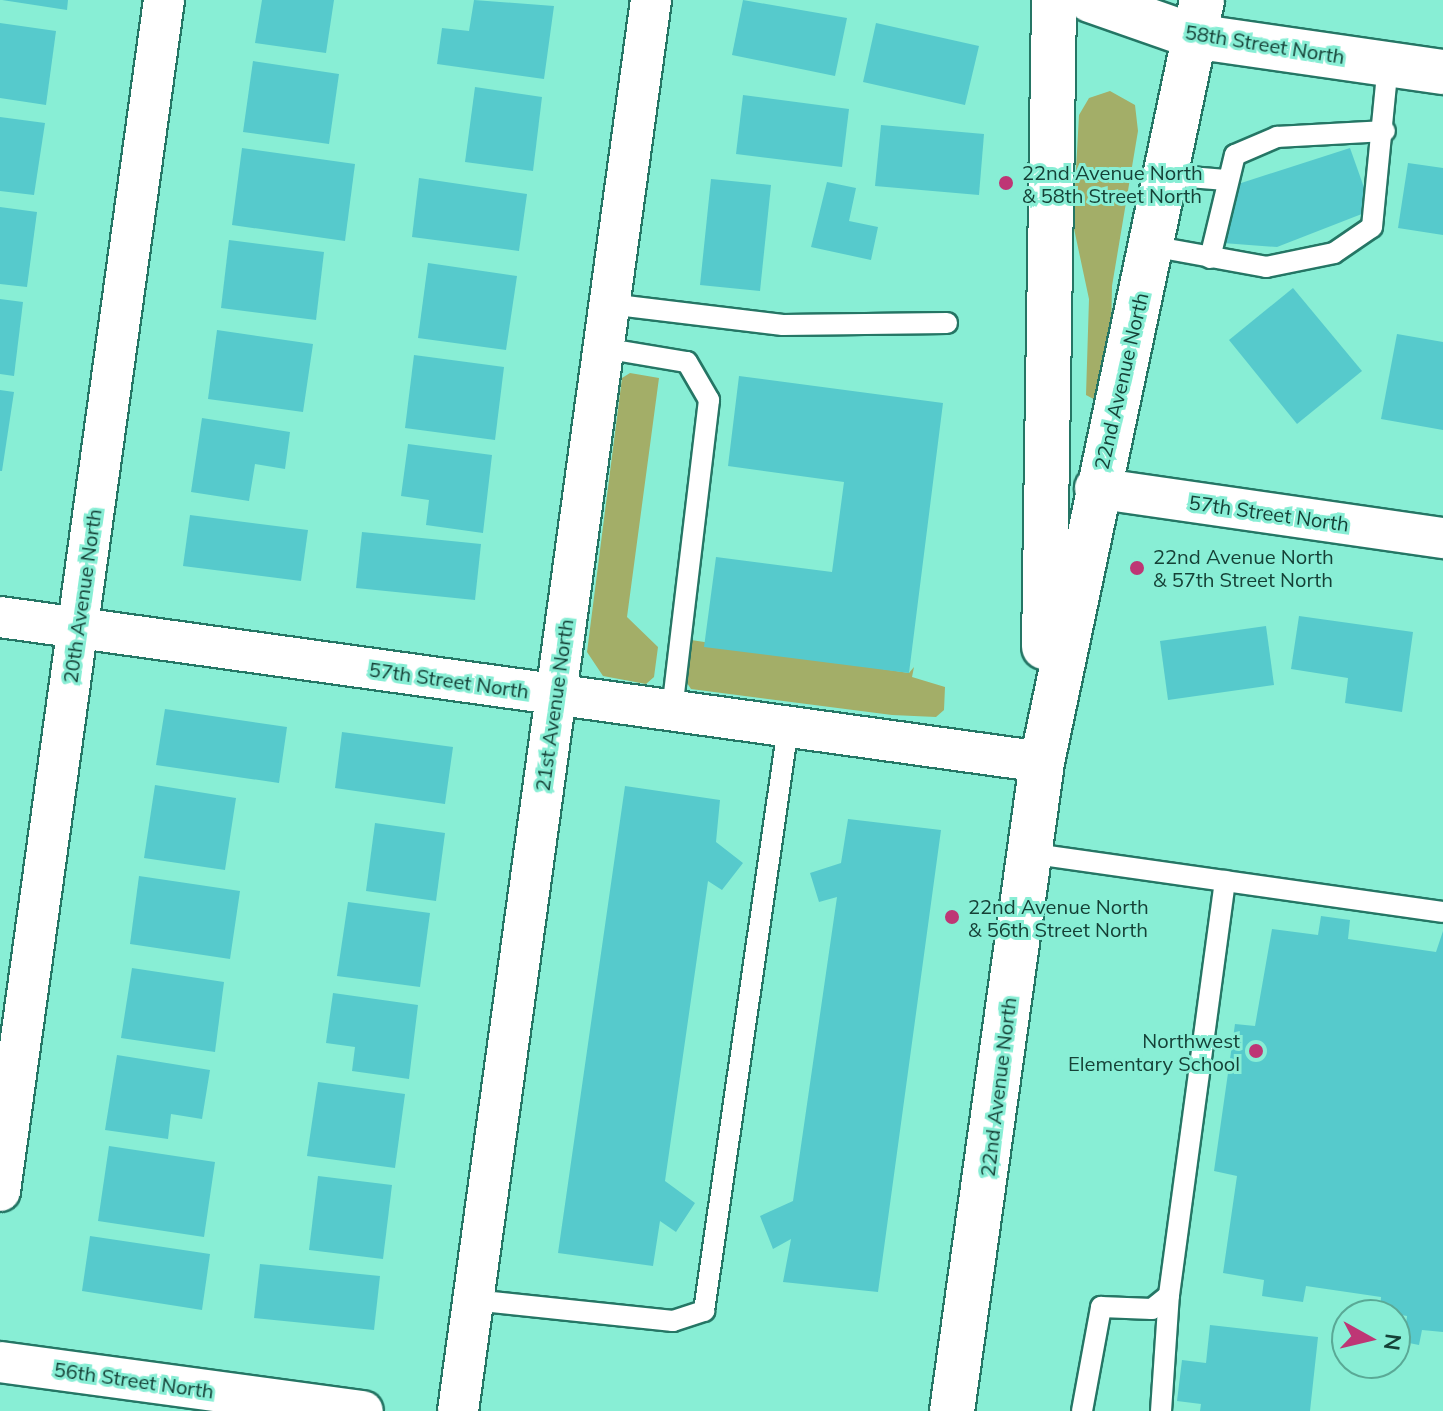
<!DOCTYPE html>
<style>
body{margin:0}
#map{position:relative;width:1443px;height:1411px;overflow:hidden;background:#88eed5;font-family:Mulish,sans-serif}
div>[style]{position:absolute}
.green>*{inset:0;background:#a3ae68}
.building>*{inset:0;background:#56cacc}
.roads{filter:drop-shadow(2px 0 #257665) drop-shadow(-2px 0 #257665) drop-shadow(0 2px #257665) drop-shadow(0 -2px #257665)}
.service>*{height:20px;margin:-10px;padding:0 10px;transform-origin:10px;border-radius:10px;background:#fff}
.minor>*{height:40px;margin:-20px;padding:0 20px;transform-origin:20px;border-radius:20px;background:#fff}
.tertiary>*{height:44px;margin:-22px;padding:0 22px;transform-origin:22px;border-radius:22px;background:#fff}
.secondary>*{height:44px;margin:-22px;padding:0 22px;transform-origin:22px;border-radius:22px;background:#fff}
.dots>*{width:22px;height:22px;translate:-50% -50%;box-sizing:border-box;border:4px solid #88eed5;border-radius:50%}
span{translate:-50% -50%;white-space:nowrap;text-align:center;line-height:1.15;-webkit-text-stroke:6px #88eed5;paint-order:stroke}
.street-label{font-size:20px;color:#154137}
.poi-label{font-size:20px;color:#154137}
.left{translate:0 -50%;text-align:left}
.right{translate:-100% -50%;text-align:right}
.north{position:absolute;left:1331px;top:1299px;width:80px;height:80px;box-sizing:border-box;background:#88eed5;border:2px solid #5aa996;border-radius:50%;rotate:98deg;font-size:22px;font-weight:700;line-height:32px;text-align:center;color:#154137}
.north::after{content:'';display:block;margin:auto;width:28px;height:36px;background:#be3675;clip-path:polygon(50% 0,100% 100%,50% 72%,0 100%)}
</style>
<div id="map">
<div class="green">
<div style="clip-path:polygon(1110px 91px,1135px 105px,1138px 131px,1112px 286px,1110px 388px,1099px 402px,1086px 395px,1089px 299px,1073px 224px,1079px 115px,1089px 98px)"></div>
<div style="clip-path:polygon(630px 373px,659px 378px,627px 617px,658px 647px,654px 677px,646px 684px,603px 676px,587px 652px,622px 378px)"></div>
<div style="clip-path:polygon(691px 640px,909px 673px,914px 667px,912px 677px,945px 687px,944px 710px,936px 717px,892px 715px,691px 689px,685px 680px)"></div>
</div>
<div class="building">
<div style="clip-path:polygon(2px 0,68px 0,67px 10px)"></div>
<div style="clip-path:polygon(262px 0,334px 0,326px 53px,255px 43px)"></div>
<div style="clip-path:polygon(474px 0,554px 6px,544px 79px,437px 64px,442px 28px,469px 31px)"></div>
<div style="clip-path:polygon(743px 0,847px 18px,835px 76px,732px 55px)"></div>
<div style="clip-path:polygon(0 23px,56px 31px,46px 105px,0 98px)"></div>
<div style="clip-path:polygon(876px 23px,979px 46px,965px 105px,863px 82px)"></div>
<div style="clip-path:polygon(253px 61px,339px 74px,329px 144px,243px 132px)"></div>
<div style="clip-path:polygon(475px 87px,542px 97px,533px 171px,465px 162px)"></div>
<div style="clip-path:polygon(743px 95px,849px 109px,842px 167px,736px 154px)"></div>
<div style="clip-path:polygon(0 117px,45px 123px,34px 195px,0 191px)"></div>
<div style="clip-path:polygon(881px 125px,984px 134px,979px 195px,875px 186px)"></div>
<div style="clip-path:polygon(242px 148px,355px 164px,345px 241px,232px 225px)"></div>
<div style="clip-path:polygon(1350px 148px,1372px 210px,1277px 247px,1223px 243px,1235px 185px)"></div>
<div style="clip-path:polygon(1408px 163px,1443px 168px,1443px 235px,1398px 228px)"></div>
<div style="clip-path:polygon(419px 178px,527px 194px,519px 251px,412px 237px)"></div>
<div style="clip-path:polygon(711px 179px,771px 185px,760px 291px,700px 285px)"></div>
<div style="clip-path:polygon(827px 182px,856px 188px,849px 221px,878px 227px,871px 260px,811px 247px)"></div>
<div style="clip-path:polygon(0 207px,37px 212px,27px 287px,0 284px)"></div>
<div style="clip-path:polygon(229px 240px,324px 252px,316px 320px,221px 308px)"></div>
<div style="clip-path:polygon(428px 263px,517px 276px,506px 350px,418px 338px)"></div>
<div style="clip-path:polygon(1293px 288px,1362px 371px,1297px 424px,1229px 340px)"></div>
<div style="clip-path:polygon(0 299px,23px 302px,14px 376px,0 374px)"></div>
<div style="clip-path:polygon(217px 330px,313px 344px,303px 412px,208px 399px)"></div>
<div style="clip-path:polygon(1397px 334px,1443px 342px,1443px 430px,1381px 419px)"></div>
<div style="clip-path:polygon(414px 355px,504px 367px,495px 440px,405px 428px)"></div>
<div style="clip-path:polygon(739px 376px,943px 403px,909px 673px,704px 647px,716px 557px,832px 572px,844px 482px,728px 466px)"></div>
<div style="clip-path:polygon(0 390px,14px 392px,2px 471px,0 471px)"></div>
<div style="clip-path:polygon(202px 418px,290px 432px,285px 469px,255px 464px,249px 501px,191px 492px)"></div>
<div style="clip-path:polygon(408px 444px,492px 455px,483px 533px,426px 525px,429px 500px,401px 496px)"></div>
<div style="clip-path:polygon(190px 515px,308px 530px,301px 581px,183px 566px)"></div>
<div style="clip-path:polygon(362px 532px,481px 544px,475px 600px,356px 588px)"></div>
<div style="clip-path:polygon(1299px 616px,1413px 632px,1402px 712px,1345px 703px,1348px 678px,1291px 669px)"></div>
<div style="clip-path:polygon(1266px 626px,1274px 685px,1168px 700px,1160px 641px)"></div>
<div style="clip-path:polygon(165px 709px,287px 727px,279px 783px,156px 765px)"></div>
<div style="clip-path:polygon(342px 732px,453px 747px,445px 804px,335px 788px)"></div>
<div style="clip-path:polygon(155px 785px,236px 798px,225px 870px,144px 858px)"></div>
<div style="clip-path:polygon(625px 786px,720px 800px,716px 842px,743px 863px,722px 890px,708px 881px,665px 1181px,695px 1203px,676px 1232px,660px 1221px,653px 1266px,558px 1253px)"></div>
<div style="clip-path:polygon(848px 819px,941px 830px,878px 1292px,783px 1282px,791px 1239px,773px 1249px,760px 1216px,793px 1201px,837px 897px,819px 902px,810px 873px,841px 863px)"></div>
<div style="clip-path:polygon(375px 823px,445px 833px,436px 901px,366px 891px)"></div>
<div style="clip-path:polygon(139px 876px,240px 891px,230px 959px,130px 944px)"></div>
<div style="clip-path:polygon(348px 902px,430px 913px,420px 987px,337px 976px)"></div>
<div style="clip-path:polygon(1321px 916px,1350px 920px,1348px 939px,1436px 952px,1443px 931px,1443px 1332px,1422px 1330px,1419px 1345px,1404px 1342px,1407px 1316px,1380px 1311px,1381px 1297px,1306px 1286px,1303px 1302px,1262px 1296px,1264px 1280px,1223px 1273px,1237px 1176px,1214px 1171px,1235px 1024px,1255px 1026px,1272px 929px,1318px 935px)"></div>
<div style="clip-path:polygon(132px 968px,224px 982px,215px 1052px,121px 1038px)"></div>
<div style="clip-path:polygon(333px 993px,418px 1005px,409px 1079px,352px 1071px,355px 1047px,326px 1043px)"></div>
<div style="clip-path:polygon(117px 1055px,210px 1070px,202px 1119px,171px 1114px,168px 1139px,105px 1130px)"></div>
<div style="clip-path:polygon(318px 1082px,405px 1094px,395px 1168px,307px 1156px)"></div>
<div style="clip-path:polygon(109px 1146px,215px 1162px,204px 1237px,98px 1221px)"></div>
<div style="clip-path:polygon(318px 1176px,392px 1185px,383px 1259px,309px 1250px)"></div>
<div style="clip-path:polygon(90px 1236px,210px 1254px,202px 1310px,82px 1291px)"></div>
<div style="clip-path:polygon(260px 1264px,380px 1276px,374px 1330px,254px 1318px)"></div>
<div style="clip-path:polygon(1210px 1325px,1318px 1337px,1310px 1411px,1200px 1411px,1201px 1404px,1177px 1401px,1182px 1360px,1206px 1363px)"></div>
</div>
<div class="roads">
<div class="service">
<div style="left:1165px;top:175px;width:61px;rotate:4.7deg"></div>
<div style="left:1151px;top:246px;width:117px;rotate:10.3deg"></div>
<div style="left:1266px;top:267px;width:69px;rotate:-11.6deg"></div>
<div style="left:1334px;top:253px;width:46px;rotate:-34.4deg"></div>
<div style="left:1372px;top:227px;width:164px;rotate:-84.4deg"></div>
<div style="left:1210px;top:258px;width:106px;rotate:-76.4deg"></div>
<div style="left:1235px;top:155px;width:46px;rotate:-23.2deg"></div>
<div style="left:1277px;top:137px;width:108px;rotate:-3.2deg"></div>
<div style="left:609px;top:304px;width:175px;rotate:6.9deg"></div>
<div style="left:783px;top:325px;width:164px;rotate:-0.7deg"></div>
<div style="left:603px;top:348px;width:85px;rotate:9.5deg"></div>
<div style="left:687px;top:362px;width:44px;rotate:59.9deg"></div>
<div style="left:709px;top:400px;width:313px;rotate:96.8deg"></div>
<div style="left:1028px;top:853px;width:419px;rotate:8.1deg"></div>
<div style="left:473px;top:1300px;width:201px;rotate:6deg"></div>
<div style="left:673px;top:1321px;width:33px;rotate:-18deg"></div>
<div style="left:704px;top:1311px;width:590px;rotate:-81.81deg"></div>
<div style="left:1082px;top:1411px;width:106px;rotate:-79.6deg"></div>
<div style="left:1101px;top:1307px;width:51px;rotate:2.2deg"></div>
<div style="left:1152px;top:1309px;width:22px;rotate:-39deg"></div>
<div style="left:1161px;top:1411px;width:116px;rotate:-86.1deg"></div>
<div style="left:1169px;top:1295px;width:418px;rotate:-82.3deg"></div>
</div>
<div class="minor">
<div style="left:1095px;top:488px;width:352px;rotate:8.2deg"></div>
<div style="left:0;top:617px;width:1052px;rotate:7.92deg"></div>
<div style="left:0;top:1191px;width:1202px;rotate:-82.16deg"></div>
<div style="left:0;top:1362px;width:366px;rotate:7.7deg"></div>
<div style="left:458px;top:1411px;width:1424px;rotate:-82.21deg"></div>
</div>
<div class="tertiary">
<div style="left:1090px;top:0;width:109px;rotate:19.3deg"></div>
<div style="left:1193px;top:36px;width:253px;rotate:8.2deg"></div>
</div>
<div class="secondary">
<div style="left:1044px;top:647px;width:647px;rotate:-89.11deg"></div>
<div style="left:952px;top:1411px;width:655px;rotate:-82.1deg"></div>
<div style="left:1042px;top:762px;width:779px;rotate:-78.14deg"></div>
</div>
</div>
<div class="dots">
<div style="left:1006px;top:183px;background:#be3675"></div>
<div style="left:1137px;top:568px;background:#be3675"></div>
<div style="left:952px;top:917px;background:#be3675"></div>
<div style="left:1256px;top:1051px;background:#be3675"></div>
</div>
<div class="street-label">
<span style="left:1265px;top:44px;rotate:9deg">58th Street North</span>
<span style="left:1121px;top:381px;rotate:-77deg">22nd Avenue North</span>
<span style="left:1269px;top:513px;rotate:8deg">57th Street North</span>
<span style="left:82px;top:596px;rotate:-82deg">20th Avenue North</span>
<span style="left:449px;top:680px;rotate:8deg">57th Street North</span>
<span style="left:554px;top:705px;rotate:-82deg">21st Avenue North</span>
<span style="left:998px;top:1087px;rotate:-83deg">22nd Avenue North</span>
<span style="left:134px;top:1380px;rotate:8deg">56th Street North</span>
</div>
<div class="poi-label">
<span class="left" style="left:1022px;top:184px">22nd Avenue North<br>&amp; 58th Street North</span>
<span class="left" style="left:1153px;top:568px">22nd Avenue North<br>&amp; 57th Street North</span>
<span class="left" style="left:968px;top:918px">22nd Avenue North<br>&amp; 56th Street North</span>
<span class="right" style="left:1240px;top:1052px">Northwest<br>Elementary School</span>
</div>
<div class="north">N</div>
</div>
